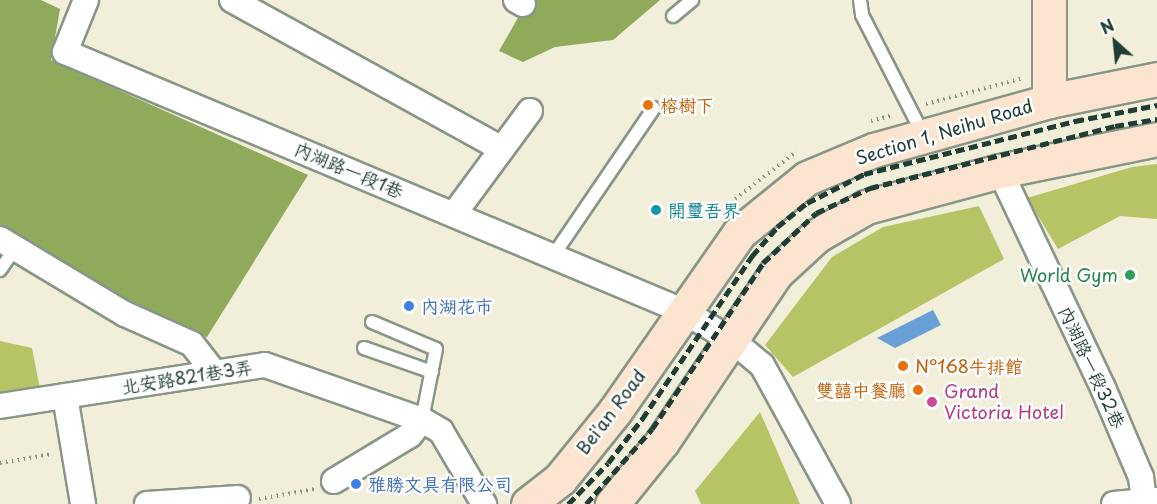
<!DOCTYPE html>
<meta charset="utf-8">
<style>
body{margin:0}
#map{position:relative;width:1157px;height:504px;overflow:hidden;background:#f1eeda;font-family:"Playpen Sans","LXGW WenKai TC",sans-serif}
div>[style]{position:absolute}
.green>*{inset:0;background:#b6c466}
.forest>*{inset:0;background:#90aa5b}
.water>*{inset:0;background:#689fd6}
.path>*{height:4px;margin-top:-2px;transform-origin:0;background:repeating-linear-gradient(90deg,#889687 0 1.5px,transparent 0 6px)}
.roads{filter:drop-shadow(2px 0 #889687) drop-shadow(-2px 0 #889687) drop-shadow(0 2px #889687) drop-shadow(0 -2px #889687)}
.lane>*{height:12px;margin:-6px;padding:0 6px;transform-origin:6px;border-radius:6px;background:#fff}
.street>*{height:24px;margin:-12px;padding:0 12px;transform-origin:12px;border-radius:12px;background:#fff}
.secondary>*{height:33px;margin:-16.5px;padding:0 16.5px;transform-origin:16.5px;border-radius:16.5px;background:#fce5d0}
.rail>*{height:4.5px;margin-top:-2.25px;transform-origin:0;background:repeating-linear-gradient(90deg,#1f3d34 0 9px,transparent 0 13.5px)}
.dots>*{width:16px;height:16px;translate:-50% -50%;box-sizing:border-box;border:3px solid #fff;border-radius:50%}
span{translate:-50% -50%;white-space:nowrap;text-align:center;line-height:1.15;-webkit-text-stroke:5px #fff;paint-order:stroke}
.food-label{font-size:18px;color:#c56008}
.left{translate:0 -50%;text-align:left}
.right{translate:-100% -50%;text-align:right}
.street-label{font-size:18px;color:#1f3d34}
.culture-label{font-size:18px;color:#0d838f}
.leisure-label{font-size:18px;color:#27864d}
.shop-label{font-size:18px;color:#366cbe}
.hotel-label{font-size:18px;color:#b23c85}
.north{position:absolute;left:1085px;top:12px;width:60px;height:60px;-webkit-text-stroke:4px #fff;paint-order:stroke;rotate:333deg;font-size:16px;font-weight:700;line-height:24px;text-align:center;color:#1f3d34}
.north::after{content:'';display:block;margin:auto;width:21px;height:27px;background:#1f3d34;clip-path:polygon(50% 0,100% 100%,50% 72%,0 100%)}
</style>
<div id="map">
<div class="green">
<div style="clip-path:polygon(1157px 164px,1157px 219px,1120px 216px,1058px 249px,1027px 198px,1132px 167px)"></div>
<div style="clip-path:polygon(979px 206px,1004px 259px,793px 377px,765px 345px,832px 257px,883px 227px)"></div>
<div style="clip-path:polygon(0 341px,32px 348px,40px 389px,0 395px)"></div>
<div style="clip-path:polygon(760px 412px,800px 504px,701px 504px,695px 491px)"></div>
</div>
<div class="forest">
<div style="clip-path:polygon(0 0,41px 0,60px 9px,51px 60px,308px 175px,207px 337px,151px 321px,0 229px)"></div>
<div style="clip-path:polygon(528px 0,660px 0,613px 40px,555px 47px,523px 62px,499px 51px)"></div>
</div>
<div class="water">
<div style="clip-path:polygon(933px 310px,941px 325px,895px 348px,877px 338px)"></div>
</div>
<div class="path">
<div style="left:926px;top:104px;width:101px;rotate:-14.9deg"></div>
<div style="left:871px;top:121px;width:23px;rotate:-15deg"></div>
<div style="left:735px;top:199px;width:78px;rotate:-37.7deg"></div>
<div style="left:0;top:463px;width:53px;rotate:-9.8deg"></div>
<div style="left:259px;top:499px;width:56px;rotate:-10.3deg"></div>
</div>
<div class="roads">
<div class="lane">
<div style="left:860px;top:0;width:15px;rotate:82deg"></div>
<div style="left:862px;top:15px;width:134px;rotate:62.9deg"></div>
<div style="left:673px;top:16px;width:25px;rotate:-40deg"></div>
<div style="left:553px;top:256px;width:179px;rotate:-55.7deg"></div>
<div style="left:0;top:270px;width:24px;rotate:-55deg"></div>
<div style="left:372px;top:322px;width:69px;rotate:22.9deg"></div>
<div style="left:436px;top:349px;width:72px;rotate:101.2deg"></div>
<div style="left:364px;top:348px;width:72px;rotate:19.4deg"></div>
</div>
<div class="street">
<div style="left:86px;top:0;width:56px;rotate:112deg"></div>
<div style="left:65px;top:52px;width:670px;rotate:22.74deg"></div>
<div style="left:683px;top:311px;width:58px;rotate:31deg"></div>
<div style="left:733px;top:341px;width:38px;rotate:40deg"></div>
<div style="left:762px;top:365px;width:158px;rotate:61.3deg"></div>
<div style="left:232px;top:0;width:308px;rotate:28.9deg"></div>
<div style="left:516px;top:0;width:8px;rotate:30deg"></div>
<div style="left:1000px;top:171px;width:240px;rotate:64.6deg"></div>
<div style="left:1103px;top:388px;width:97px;rotate:66.9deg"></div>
<div style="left:1141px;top:477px;width:24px;rotate:83deg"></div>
<div style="left:454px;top:214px;width:128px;rotate:-53.6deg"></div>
<div style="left:0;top:239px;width:146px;rotate:31deg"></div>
<div style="left:125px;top:314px;width:73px;rotate:24.1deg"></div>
<div style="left:192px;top:344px;width:34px;rotate:52deg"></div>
<div style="left:65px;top:396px;width:109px;rotate:80.5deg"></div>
<div style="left:0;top:406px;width:268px;rotate:-8.8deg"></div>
<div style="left:265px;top:365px;width:166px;rotate:19.3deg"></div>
<div style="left:422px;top:420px;width:22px;rotate:30deg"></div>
<div style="left:441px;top:431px;width:85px;rotate:59.5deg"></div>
<div style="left:334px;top:481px;width:89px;rotate:-31.2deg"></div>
<div style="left:410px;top:435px;width:19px;rotate:-51deg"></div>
<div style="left:147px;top:504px;width:91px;rotate:-3.8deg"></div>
<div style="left:1114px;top:504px;width:43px;rotate:-5.3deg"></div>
</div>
<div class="secondary">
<div style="left:1049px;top:101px;width:101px;rotate:-90deg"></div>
<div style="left:528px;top:504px;width:41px;rotate:-38deg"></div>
<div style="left:560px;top:479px;width:87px;rotate:-51deg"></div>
<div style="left:615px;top:411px;width:217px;rotate:-55.1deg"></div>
<div style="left:739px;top:233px;width:87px;rotate:-39deg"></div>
<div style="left:807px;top:178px;width:73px;rotate:-22.7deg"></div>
<div style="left:874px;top:150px;width:182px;rotate:-15.6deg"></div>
<div style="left:1049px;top:101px;width:110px;rotate:-11.5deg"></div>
<div style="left:612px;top:504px;width:80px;rotate:-51.1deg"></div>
<div style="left:662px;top:442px;width:204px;rotate:-56deg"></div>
<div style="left:776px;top:273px;width:54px;rotate:-42.8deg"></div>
<div style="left:816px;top:236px;width:58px;rotate:-30.1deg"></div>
<div style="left:866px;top:207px;width:139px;rotate:-15deg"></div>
<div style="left:1000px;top:171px;width:160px;rotate:-11.5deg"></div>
</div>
</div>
<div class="rail">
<div style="left:568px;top:504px;width:57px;rotate:-45.7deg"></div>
<div style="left:608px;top:463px;width:56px;rotate:-52.3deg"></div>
<div style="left:642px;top:419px;width:197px;rotate:-56deg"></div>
<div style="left:752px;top:256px;width:38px;rotate:-49deg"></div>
<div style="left:777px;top:227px;width:38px;rotate:-39deg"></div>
<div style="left:807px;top:203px;width:64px;rotate:-27deg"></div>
<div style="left:864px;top:174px;width:218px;rotate:-14.1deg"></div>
<div style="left:1075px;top:121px;width:84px;rotate:-11deg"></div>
<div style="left:586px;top:504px;width:100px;rotate:-48.7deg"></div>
<div style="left:652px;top:429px;width:200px;rotate:-56.2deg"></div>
<div style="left:763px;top:263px;width:73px;rotate:-43.3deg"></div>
<div style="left:816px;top:213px;width:60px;rotate:-24.8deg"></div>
<div style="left:870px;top:188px;width:253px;rotate:-14.2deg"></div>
<div style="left:1115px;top:126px;width:43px;rotate:-9.5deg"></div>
</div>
<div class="dots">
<div style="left:648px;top:105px;background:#e8710a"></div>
<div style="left:656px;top:210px;background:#0f9aa8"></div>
<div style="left:1130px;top:275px;background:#2e9e5b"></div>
<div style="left:409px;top:306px;background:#3f7fe0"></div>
<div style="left:903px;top:366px;background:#e8710a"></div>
<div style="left:918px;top:390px;background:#e8710a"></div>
<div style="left:932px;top:402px;background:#d1479c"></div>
<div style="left:356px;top:484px;background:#3f7fe0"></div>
</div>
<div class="food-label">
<span class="left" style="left:660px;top:105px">榕樹下</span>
<span class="left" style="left:915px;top:366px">N°168牛排館</span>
<span class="right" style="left:906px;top:390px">雙囍中餐廳</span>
</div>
<div class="street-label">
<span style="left:944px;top:132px;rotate:-17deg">Section 1, Neihu Road</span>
<span style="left:349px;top:170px;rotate:23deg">內湖路一段1巷</span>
<span style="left:1092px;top:367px;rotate:65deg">內湖路一段32巷</span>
<span style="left:187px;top:377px;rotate:-9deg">北安路821巷3弄</span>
<span style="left:611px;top:412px;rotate:-53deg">Bei'an Road</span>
</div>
<div class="culture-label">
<span class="left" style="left:668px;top:210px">開璽吾界</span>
</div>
<div class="leisure-label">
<span class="right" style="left:1118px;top:275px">World Gym</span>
</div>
<div class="shop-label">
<span class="left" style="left:421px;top:306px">內湖花市</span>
<span class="left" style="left:368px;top:484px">雅勝文具有限公司</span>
</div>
<div class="hotel-label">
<span class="left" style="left:944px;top:402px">Grand<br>Victoria Hotel</span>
</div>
<div class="north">N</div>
</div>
